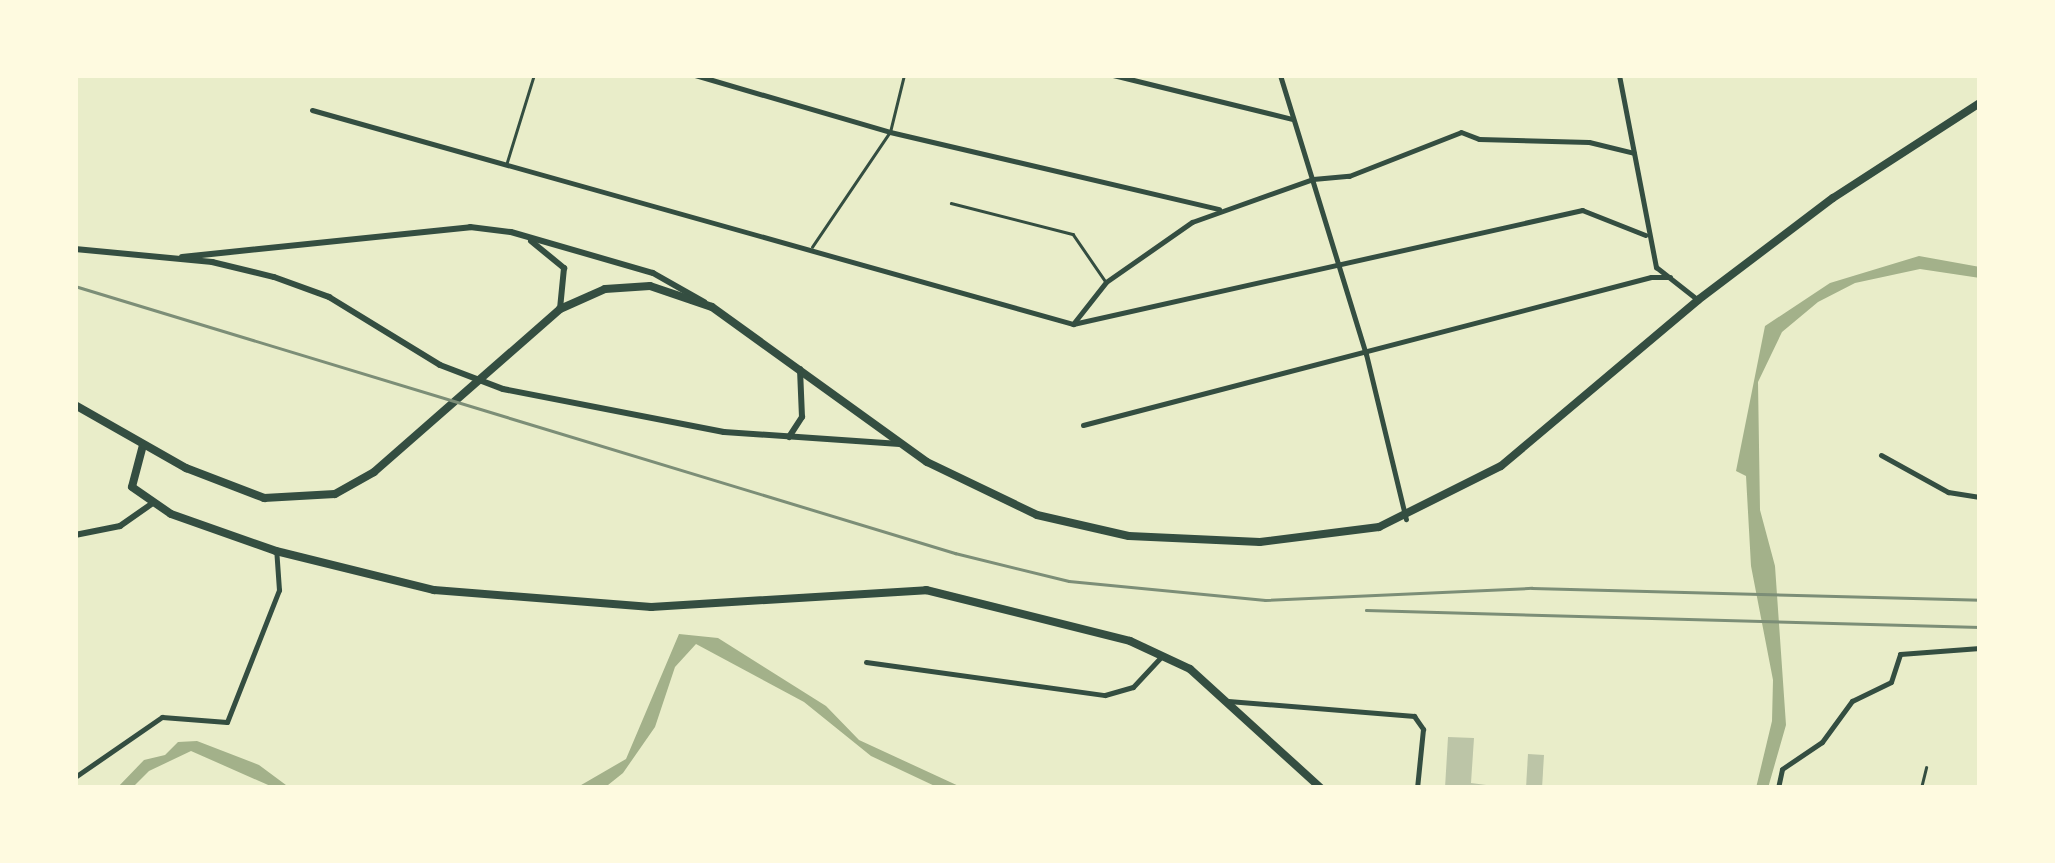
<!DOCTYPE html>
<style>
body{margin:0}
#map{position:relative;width:2055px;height:863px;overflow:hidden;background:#e9edc9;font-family:"Open Sans",sans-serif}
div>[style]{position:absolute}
.water>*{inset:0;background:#a3b18a}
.building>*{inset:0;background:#bcc5a7}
.service>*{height:2.5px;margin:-1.25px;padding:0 1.25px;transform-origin:1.25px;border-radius:1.25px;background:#344e41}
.minor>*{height:5px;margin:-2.5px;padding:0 2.5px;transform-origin:2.5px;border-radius:2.5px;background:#344e41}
.tertiary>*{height:6px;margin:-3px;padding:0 3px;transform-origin:3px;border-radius:3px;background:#344e41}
.secondary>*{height:8px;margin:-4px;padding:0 4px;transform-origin:4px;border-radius:4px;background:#344e41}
.primary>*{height:8px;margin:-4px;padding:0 4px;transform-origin:4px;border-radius:4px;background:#344e41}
.rail>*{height:2.5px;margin:-1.25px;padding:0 1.25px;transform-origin:1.25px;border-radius:1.25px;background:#7c8e77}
span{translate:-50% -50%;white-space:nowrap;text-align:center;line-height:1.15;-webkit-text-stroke:10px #fefae0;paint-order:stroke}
.frame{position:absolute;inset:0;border:78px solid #fefae0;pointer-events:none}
</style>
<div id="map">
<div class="water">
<div style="clip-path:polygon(1919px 256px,1980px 267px,1980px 278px,1920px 269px,1855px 283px,1818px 302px,1782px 332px,1758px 382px,1760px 510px,1775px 566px,1786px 725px,1768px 788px,1756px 788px,1772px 721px,1773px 680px,1751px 566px,1746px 476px,1736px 471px,1765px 326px,1830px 283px)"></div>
<div style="clip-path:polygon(679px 634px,718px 638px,826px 706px,859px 740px,963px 788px,939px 788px,871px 756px,804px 702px,696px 644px,675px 667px,655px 727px,623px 773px,608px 785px,576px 788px,626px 759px)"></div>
<div style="clip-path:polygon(197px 741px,259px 765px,290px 788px,275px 788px,191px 751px,149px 771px,132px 788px,117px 788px,144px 760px,165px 755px,178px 742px)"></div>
</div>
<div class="building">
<div style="clip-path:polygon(1448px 737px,1474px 738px,1471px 783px,1509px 788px,1445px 788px)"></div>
<div style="clip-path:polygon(1528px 754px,1544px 755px,1542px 788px,1526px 788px)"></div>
</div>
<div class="service">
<div style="left:507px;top:162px;width:91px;rotate:-72.8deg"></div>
<div style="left:951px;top:203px;width:126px;rotate:14.3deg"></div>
<div style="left:1073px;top:234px;width:58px;rotate:55.5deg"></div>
<div style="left:812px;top:247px;width:139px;rotate:-55.9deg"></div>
<div style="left:890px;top:132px;width:59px;rotate:-76.2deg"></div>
<div style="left:1921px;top:788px;width:21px;rotate:-76deg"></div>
</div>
<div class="minor">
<div style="left:695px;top:75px;width:203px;rotate:16.3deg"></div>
<div style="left:890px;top:132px;width:338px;rotate:13.2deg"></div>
<div style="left:1113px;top:75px;width:184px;rotate:13.8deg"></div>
<div style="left:1280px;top:75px;width:292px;rotate:72.9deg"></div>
<div style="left:1366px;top:354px;width:170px;rotate:76.4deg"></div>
<div style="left:1619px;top:75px;width:196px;rotate:79.1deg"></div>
<div style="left:1656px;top:267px;width:53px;rotate:38.2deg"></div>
<div style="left:312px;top:110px;width:791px;rotate:15.71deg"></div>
<div style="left:1073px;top:324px;width:522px;rotate:-12.62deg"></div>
<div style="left:1582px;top:210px;width:68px;rotate:21.6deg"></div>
<div style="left:1073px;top:324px;width:53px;rotate:-51.8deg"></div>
<div style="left:1106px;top:282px;width:105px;rotate:-34.9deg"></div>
<div style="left:1192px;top:222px;width:128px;rotate:-19.6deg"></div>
<div style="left:1313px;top:179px;width:36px;rotate:-5deg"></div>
<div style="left:1349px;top:176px;width:120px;rotate:-21.4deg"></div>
<div style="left:1461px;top:132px;width:19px;rotate:21deg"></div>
<div style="left:1479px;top:139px;width:110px;rotate:1.6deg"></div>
<div style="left:1589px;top:142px;width:46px;rotate:13.7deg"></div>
<div style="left:1083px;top:425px;width:587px;rotate:-14.6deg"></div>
<div style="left:1651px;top:277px;width:19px"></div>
<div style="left:1881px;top:455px;width:77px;rotate:28.9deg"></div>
<div style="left:1948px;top:492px;width:32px;rotate:9deg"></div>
<div style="left:866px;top:662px;width:241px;rotate:7.9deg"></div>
<div style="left:1105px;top:695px;width:29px;rotate:-16deg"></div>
<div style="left:1133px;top:687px;width:41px;rotate:-47deg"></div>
<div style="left:1228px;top:701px;width:187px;rotate:4.6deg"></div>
<div style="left:1414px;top:716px;width:16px;rotate:55deg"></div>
<div style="left:1423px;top:729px;width:59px;rotate:95.8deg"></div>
<div style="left:75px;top:777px;width:106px;rotate:-34.6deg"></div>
<div style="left:162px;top:717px;width:65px;rotate:4.4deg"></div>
<div style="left:227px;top:722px;width:142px;rotate:-68.5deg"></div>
<div style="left:279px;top:590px;width:39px;rotate:-94deg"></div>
<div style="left:1778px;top:788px;width:19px;rotate:-78deg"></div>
<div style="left:1782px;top:769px;width:48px;rotate:-34deg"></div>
<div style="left:1822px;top:742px;width:51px;rotate:-53.8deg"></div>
<div style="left:1852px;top:701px;width:43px;rotate:-26deg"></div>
<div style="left:1891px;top:682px;width:29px;rotate:-72deg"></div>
<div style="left:1900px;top:654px;width:80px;rotate:-4.3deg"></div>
</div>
<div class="tertiary">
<div style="left:531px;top:241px;width:43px;rotate:39.3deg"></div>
<div style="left:564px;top:268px;width:41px;rotate:95.6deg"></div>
<div style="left:75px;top:249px;width:138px;rotate:5.4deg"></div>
<div style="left:212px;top:262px;width:64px;rotate:13.6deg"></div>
<div style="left:274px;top:277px;width:59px;rotate:20deg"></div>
<div style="left:329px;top:297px;width:130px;rotate:31.5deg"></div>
<div style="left:440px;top:365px;width:67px;rotate:20.9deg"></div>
<div style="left:503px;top:389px;width:225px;rotate:11deg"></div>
<div style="left:724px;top:432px;width:176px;rotate:3.9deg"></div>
<div style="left:182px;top:257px;width:290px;rotate:-5.9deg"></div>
<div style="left:470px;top:227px;width:41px;rotate:7deg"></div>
<div style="left:511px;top:232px;width:148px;rotate:16.1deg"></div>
<div style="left:653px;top:273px;width:59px;rotate:29.6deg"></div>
<div style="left:789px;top:437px;width:24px;rotate:-57deg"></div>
<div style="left:802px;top:417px;width:48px;rotate:-92.4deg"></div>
<div style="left:75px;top:535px;width:46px;rotate:-11.3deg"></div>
<div style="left:120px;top:526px;width:39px;rotate:-35deg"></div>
</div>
<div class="secondary">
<div style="left:143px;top:445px;width:43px;rotate:104.7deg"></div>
<div style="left:132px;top:487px;width:47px;rotate:34.7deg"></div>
<div style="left:171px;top:514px;width:111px;rotate:19.4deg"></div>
<div style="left:276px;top:551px;width:163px;rotate:13.9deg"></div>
<div style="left:434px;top:590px;width:218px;rotate:4.5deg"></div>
<div style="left:651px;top:607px;width:276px;rotate:-3.5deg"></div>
<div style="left:926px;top:590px;width:210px;rotate:14deg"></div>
<div style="left:1130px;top:641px;width:66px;rotate:25deg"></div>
<div style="left:1190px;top:669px;width:177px;rotate:42.3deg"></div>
</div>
<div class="primary">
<div style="left:75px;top:405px;width:128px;rotate:29.6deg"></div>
<div style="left:186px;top:468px;width:84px;rotate:21deg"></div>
<div style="left:264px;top:498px;width:71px;rotate:-3.2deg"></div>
<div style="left:335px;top:494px;width:45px;rotate:-29.4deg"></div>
<div style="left:374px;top:472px;width:247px;rotate:-41.2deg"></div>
<div style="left:560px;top:309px;width:49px;rotate:-24deg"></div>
<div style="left:605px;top:289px;width:45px;rotate:-3.8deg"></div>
<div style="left:650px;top:286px;width:65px;rotate:18.7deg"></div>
<div style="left:712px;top:307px;width:265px;rotate:35.8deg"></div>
<div style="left:927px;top:462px;width:122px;rotate:25.7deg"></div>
<div style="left:1037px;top:515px;width:94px;rotate:12.9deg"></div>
<div style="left:1129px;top:536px;width:131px;rotate:2.6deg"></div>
<div style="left:1260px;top:542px;width:120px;rotate:-7.2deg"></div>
<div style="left:1379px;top:527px;width:136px;rotate:-26.6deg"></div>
<div style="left:1501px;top:466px;width:258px;rotate:-40.1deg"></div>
<div style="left:1698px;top:300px;width:169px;rotate:-37.1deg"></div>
<div style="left:1833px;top:198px;width:175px;rotate:-32.9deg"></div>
</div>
<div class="rail">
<div style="left:75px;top:286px;width:920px;rotate:16.88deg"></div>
<div style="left:955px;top:553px;width:117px;rotate:13.8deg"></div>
<div style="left:1069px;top:581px;width:197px;rotate:5.5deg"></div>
<div style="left:1265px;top:600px;width:267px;rotate:-2.6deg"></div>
<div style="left:1532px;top:588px;width:448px;rotate:1.5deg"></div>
<div style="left:1366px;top:610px;width:614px;rotate:1.59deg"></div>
</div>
<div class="frame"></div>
</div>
